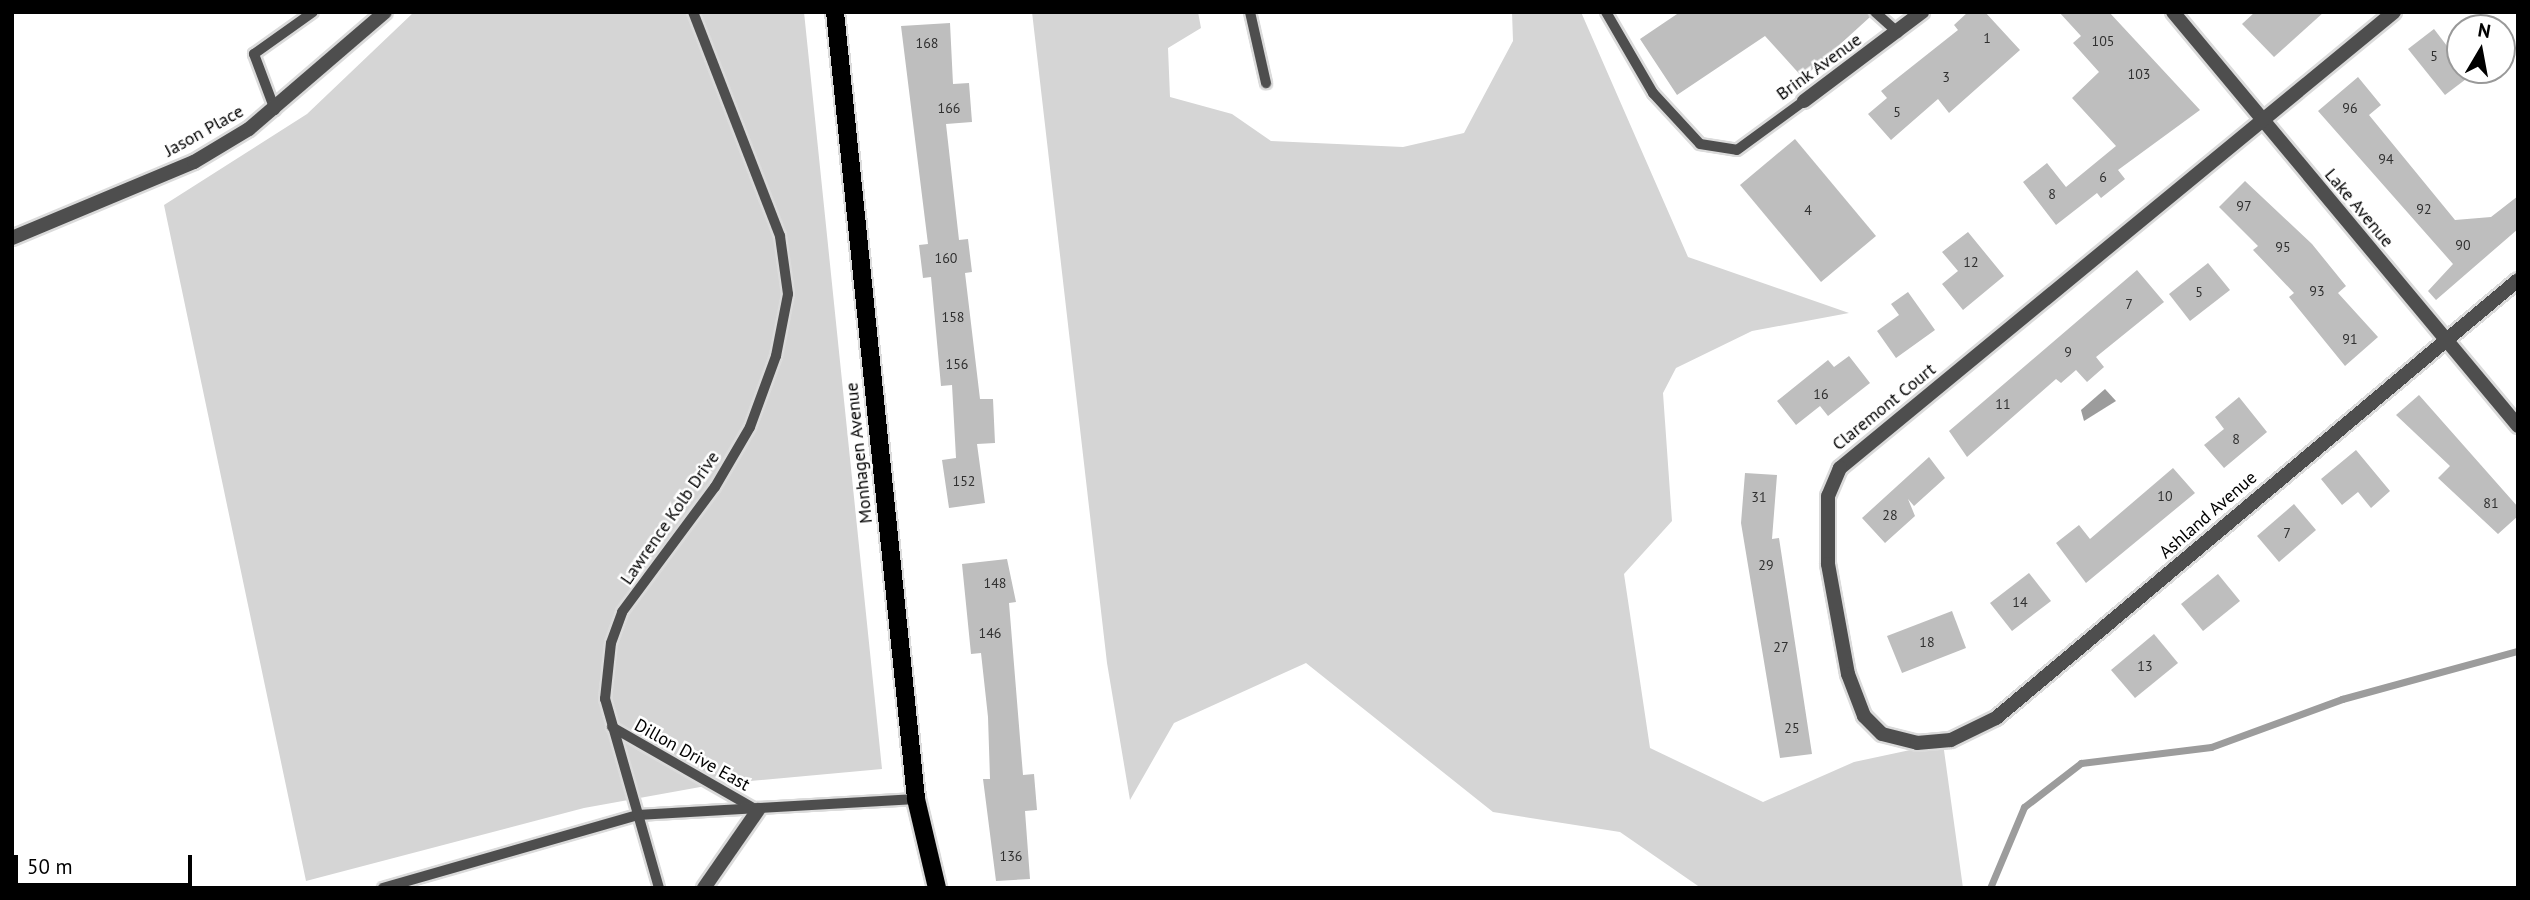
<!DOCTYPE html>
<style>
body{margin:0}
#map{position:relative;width:2530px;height:900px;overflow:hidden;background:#fff;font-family:"PT Sans",sans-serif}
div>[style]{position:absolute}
.green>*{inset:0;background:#d5d5d5}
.water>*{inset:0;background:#9c9c9c}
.stream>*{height:7px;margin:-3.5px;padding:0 3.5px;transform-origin:3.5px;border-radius:3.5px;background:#9c9c9c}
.building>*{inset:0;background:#bebebe}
.roads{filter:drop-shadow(2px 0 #dbdbdb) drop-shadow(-2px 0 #dbdbdb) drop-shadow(0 2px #dbdbdb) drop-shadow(0 -2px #dbdbdb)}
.lane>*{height:10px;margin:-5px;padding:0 5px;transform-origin:5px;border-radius:5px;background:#4e4e4e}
.street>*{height:14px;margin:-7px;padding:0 7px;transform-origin:7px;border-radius:7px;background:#4e4e4e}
.primary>*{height:18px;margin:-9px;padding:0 9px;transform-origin:9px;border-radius:9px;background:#000}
span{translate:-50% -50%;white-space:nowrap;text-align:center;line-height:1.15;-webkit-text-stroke:5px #fff;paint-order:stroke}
.number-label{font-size:14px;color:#303030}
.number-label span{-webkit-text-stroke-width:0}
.street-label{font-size:18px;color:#000}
.frame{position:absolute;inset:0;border:14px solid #000;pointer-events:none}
.north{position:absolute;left:2446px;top:14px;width:70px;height:70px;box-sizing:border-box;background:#fff;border:2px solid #999;border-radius:50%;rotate:10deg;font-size:19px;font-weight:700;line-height:28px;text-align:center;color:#000}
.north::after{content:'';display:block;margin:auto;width:24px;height:32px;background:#000;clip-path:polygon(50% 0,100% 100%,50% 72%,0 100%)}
.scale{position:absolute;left:14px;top:855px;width:178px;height:32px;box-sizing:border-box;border:4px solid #000;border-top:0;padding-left:9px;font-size:21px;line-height:24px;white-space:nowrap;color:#000;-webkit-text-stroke:5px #fff;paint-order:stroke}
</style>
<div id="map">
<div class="green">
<div style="clip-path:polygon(414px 12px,804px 12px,882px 769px,717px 784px,584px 808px,306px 881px,164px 205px,307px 114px)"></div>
<div style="clip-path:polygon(1032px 12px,1198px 12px,1201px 28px,1168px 48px,1170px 97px,1232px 114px,1271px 141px,1403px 147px,1464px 133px,1513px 41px,1512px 12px,1581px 12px,1688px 257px,1849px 313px,1752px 331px,1676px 368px,1663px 393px,1672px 521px,1624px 574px,1650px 748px,1763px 802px,1854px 762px,1943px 743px,1963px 888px,1701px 888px,1620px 832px,1493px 812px,1306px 663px,1174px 723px,1130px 800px,1107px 663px)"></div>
</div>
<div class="water">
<div style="clip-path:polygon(2105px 389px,2116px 401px,2084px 421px,2081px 410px)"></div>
</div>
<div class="stream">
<div style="left:1990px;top:888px;width:88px;rotate:-67.2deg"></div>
<div style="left:2024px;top:807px;width:72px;rotate:-37.7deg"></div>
<div style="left:2081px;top:763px;width:131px;rotate:-7deg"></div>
<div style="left:2211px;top:747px;width:140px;rotate:-20.1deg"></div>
<div style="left:2342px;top:699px;width:182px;rotate:-15.3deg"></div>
</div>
<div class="building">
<div style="clip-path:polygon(1680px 12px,1868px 12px,1870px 17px,1803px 78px,1765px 36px,1677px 95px,1640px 39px)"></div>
<div style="clip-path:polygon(1968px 12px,1985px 12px,2020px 50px,1949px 113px,1938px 99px,1891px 140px,1868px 114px,1887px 98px,1881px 91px,1958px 30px,1954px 25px)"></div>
<div style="clip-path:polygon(2059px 12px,2109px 12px,2200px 110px,2118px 170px,2125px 179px,2101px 198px,2097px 193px,2056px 225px,2023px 182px,2047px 163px,2066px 187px,2116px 146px,2072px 98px,2099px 72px,2073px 43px,2081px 36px)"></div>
<div style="clip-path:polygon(2255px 12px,2324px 12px,2274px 57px,2242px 24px)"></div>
<div style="clip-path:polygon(950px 23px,953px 84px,969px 83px,972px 122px,946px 124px,959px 240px,968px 239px,972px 272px,965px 273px,980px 399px,993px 399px,995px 443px,977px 444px,985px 503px,949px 508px,942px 460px,956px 458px,952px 385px,941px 386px,931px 277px,923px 278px,919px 245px,928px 244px,901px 26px)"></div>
<div style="clip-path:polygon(2434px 29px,2470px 76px,2445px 95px,2408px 49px)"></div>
<div style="clip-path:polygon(2358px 77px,2381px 105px,2369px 115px,2455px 220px,2491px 217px,2518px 196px,2518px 229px,2436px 300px,2428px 291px,2453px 264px,2318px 111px)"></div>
<div style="clip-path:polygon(1795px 139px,1876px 236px,1821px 282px,1740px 185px)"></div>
<div style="clip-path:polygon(2245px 181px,2312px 244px,2346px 286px,2338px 293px,2378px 337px,2345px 366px,2289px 297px,2294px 293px,2253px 250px,2258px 246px,2219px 207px)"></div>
<div style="clip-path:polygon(1968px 232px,2004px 276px,1963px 310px,1942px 284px,1958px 271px,1942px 252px)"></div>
<div style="clip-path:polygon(2208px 263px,2230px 290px,2190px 321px,2169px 294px)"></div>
<div style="clip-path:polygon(2137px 270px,2164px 302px,2096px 357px,2104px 367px,2087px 382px,2076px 370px,2061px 383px,2056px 379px,1967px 457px,1949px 431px)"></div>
<div style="clip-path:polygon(1908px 292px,1935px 330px,1896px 358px,1877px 331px,1899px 315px,1891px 304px)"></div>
<div style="clip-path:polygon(1849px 356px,1870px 383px,1828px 416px,1820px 406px,1796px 425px,1777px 401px,1828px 360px,1834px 367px)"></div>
<div style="clip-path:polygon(2419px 395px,2518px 507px,2518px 516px,2498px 534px,2438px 478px,2450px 466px,2396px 415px)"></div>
<div style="clip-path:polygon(2239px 397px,2267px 432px,2224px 468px,2204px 445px,2224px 429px,2215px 417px)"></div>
<div style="clip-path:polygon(2356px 450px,2390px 491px,2371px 508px,2358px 492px,2342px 505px,2321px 479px)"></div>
<div style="clip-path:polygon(1929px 457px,1945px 478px,1914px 506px,1908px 499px,1915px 516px,1885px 543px,1862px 518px)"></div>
<div style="clip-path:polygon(2173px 468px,2195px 493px,2086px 583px,2056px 543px,2079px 525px,2090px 539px)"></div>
<div style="clip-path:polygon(1745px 473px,1777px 475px,1772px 539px,1779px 538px,1812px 754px,1780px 758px,1741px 523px)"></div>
<div style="clip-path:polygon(2294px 504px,2316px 530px,2279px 562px,2257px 536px)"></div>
<div style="clip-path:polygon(1007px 559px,1016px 602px,1009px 603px,1023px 775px,1034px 774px,1037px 810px,1025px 811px,1030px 879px,996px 881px,983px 779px,990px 779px,988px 717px,981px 653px,971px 654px,962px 564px)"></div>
<div style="clip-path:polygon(2029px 573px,2051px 601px,2012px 631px,1990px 603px)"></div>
<div style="clip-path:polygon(2218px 574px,2240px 601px,2203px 631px,2181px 604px)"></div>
<div style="clip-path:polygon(1952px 611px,1966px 648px,1902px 673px,1887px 636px)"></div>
<div style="clip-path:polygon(2154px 634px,2178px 663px,2135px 698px,2111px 670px)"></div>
</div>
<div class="roads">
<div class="lane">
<div style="left:1250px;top:12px;width:73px;rotate:77.3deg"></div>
<div style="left:1606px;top:12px;width:94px;rotate:59.9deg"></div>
<div style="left:1653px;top:93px;width:69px;rotate:47.3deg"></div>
<div style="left:1700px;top:144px;width:37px;rotate:9deg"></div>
<div style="left:1737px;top:150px;width:83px;rotate:-36.2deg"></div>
<div style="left:1875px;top:12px;width:31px;rotate:42deg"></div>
<div style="left:275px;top:110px;width:60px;rotate:-110.6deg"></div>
<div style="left:254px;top:54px;width:72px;rotate:-35.4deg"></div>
<div style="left:612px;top:727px;width:167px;rotate:29.8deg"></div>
<div style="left:383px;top:888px;width:265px;rotate:-16deg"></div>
<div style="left:638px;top:815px;width:278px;rotate:-3.3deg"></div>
<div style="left:659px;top:888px;width:197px;rotate:-105.9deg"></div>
<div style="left:605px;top:699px;width:56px;rotate:-83.9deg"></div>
<div style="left:611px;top:643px;width:33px;rotate:-70deg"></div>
<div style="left:622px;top:612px;width:156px;rotate:-53.4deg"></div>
<div style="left:715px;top:487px;width:69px;rotate:-59.7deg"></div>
<div style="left:750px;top:427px;width:76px;rotate:-69.9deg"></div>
<div style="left:776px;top:356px;width:63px;rotate:-79deg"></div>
<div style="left:788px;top:294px;width:59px;rotate:-97.9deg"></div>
<div style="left:780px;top:236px;width:240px;rotate:-111.2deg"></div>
</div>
<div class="street">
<div style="left:2173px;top:12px;width:539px;rotate:50.19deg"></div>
<div style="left:2394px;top:12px;width:718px;rotate:140.54deg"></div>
<div style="left:1840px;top:468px;width:30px;rotate:113deg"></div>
<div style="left:1828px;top:496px;width:68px;rotate:90deg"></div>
<div style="left:1828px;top:564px;width:112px;rotate:79.7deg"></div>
<div style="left:1848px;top:674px;width:45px;rotate:69.1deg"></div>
<div style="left:1864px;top:716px;width:25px;rotate:45deg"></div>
<div style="left:1882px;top:734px;width:36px;rotate:14deg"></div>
<div style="left:1917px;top:743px;width:34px;rotate:-5deg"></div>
<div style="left:1951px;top:740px;width:50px;rotate:-26.1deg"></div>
<div style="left:1996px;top:718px;width:681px;rotate:-40deg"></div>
<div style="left:1804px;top:101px;width:148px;rotate:-37deg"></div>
<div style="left:12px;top:238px;width:197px;rotate:-22.7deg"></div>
<div style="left:194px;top:162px;width:64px;rotate:-31deg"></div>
<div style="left:249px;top:129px;width:179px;rotate:-40.7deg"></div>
<div style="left:704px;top:888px;width:95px;rotate:-55.3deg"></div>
</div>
<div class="primary">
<div style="left:835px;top:12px;width:791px;rotate:84.12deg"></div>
<div style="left:916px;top:799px;width:91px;rotate:76.7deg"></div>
</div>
</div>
<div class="number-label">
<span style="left:1987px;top:38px">1</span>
<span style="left:2103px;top:41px">105</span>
<span style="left:927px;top:43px">168</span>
<span style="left:2434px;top:56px">5</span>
<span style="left:2139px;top:74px">103</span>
<span style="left:1946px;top:77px">3</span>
<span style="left:949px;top:108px">166</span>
<span style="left:2350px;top:108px">96</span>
<span style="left:1897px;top:112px">5</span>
<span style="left:2386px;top:159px">94</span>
<span style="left:2103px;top:177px">6</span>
<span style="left:2052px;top:194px">8</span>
<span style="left:2244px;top:206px">97</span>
<span style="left:2424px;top:209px">92</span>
<span style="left:1808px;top:210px">4</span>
<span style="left:2463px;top:245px">90</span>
<span style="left:2283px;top:247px">95</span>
<span style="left:946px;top:258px">160</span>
<span style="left:1971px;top:262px">12</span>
<span style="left:2317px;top:291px">93</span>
<span style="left:2199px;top:292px">5</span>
<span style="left:2129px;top:304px">7</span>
<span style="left:953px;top:317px">158</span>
<span style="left:2350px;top:339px">91</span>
<span style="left:2068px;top:352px">9</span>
<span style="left:957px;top:364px">156</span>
<span style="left:1821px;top:394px">16</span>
<span style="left:2003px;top:404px">11</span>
<span style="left:2236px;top:439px">8</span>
<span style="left:964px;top:481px">152</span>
<span style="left:2165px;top:496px">10</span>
<span style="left:1759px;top:497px">31</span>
<span style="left:2491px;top:503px">81</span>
<span style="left:1890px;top:515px">28</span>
<span style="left:2287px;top:533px">7</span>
<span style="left:1766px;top:565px">29</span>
<span style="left:995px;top:583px">148</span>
<span style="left:2020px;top:602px">14</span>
<span style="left:990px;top:633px">146</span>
<span style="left:1927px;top:642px">18</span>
<span style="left:1781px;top:647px">27</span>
<span style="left:2145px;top:666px">13</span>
<span style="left:1792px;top:728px">25</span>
<span style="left:1011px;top:856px">136</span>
</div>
<div class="street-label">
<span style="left:1819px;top:67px;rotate:-36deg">Brink Avenue</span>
<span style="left:204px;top:131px;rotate:-29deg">Jason Place</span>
<span style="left:2359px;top:208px;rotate:50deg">Lake Avenue</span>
<span style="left:1884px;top:407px;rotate:-39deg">Claremont Court</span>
<span style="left:859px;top:453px;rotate:-96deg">Monhagen Avenue</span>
<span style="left:2208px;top:515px;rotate:-41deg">Ashland Avenue</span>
<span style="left:670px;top:518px;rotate:-55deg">Lawrence Kolb Drive</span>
<span style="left:692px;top:755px;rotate:29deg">Dillon Drive East</span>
</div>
<div class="frame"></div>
<div class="north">N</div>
<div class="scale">50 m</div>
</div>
